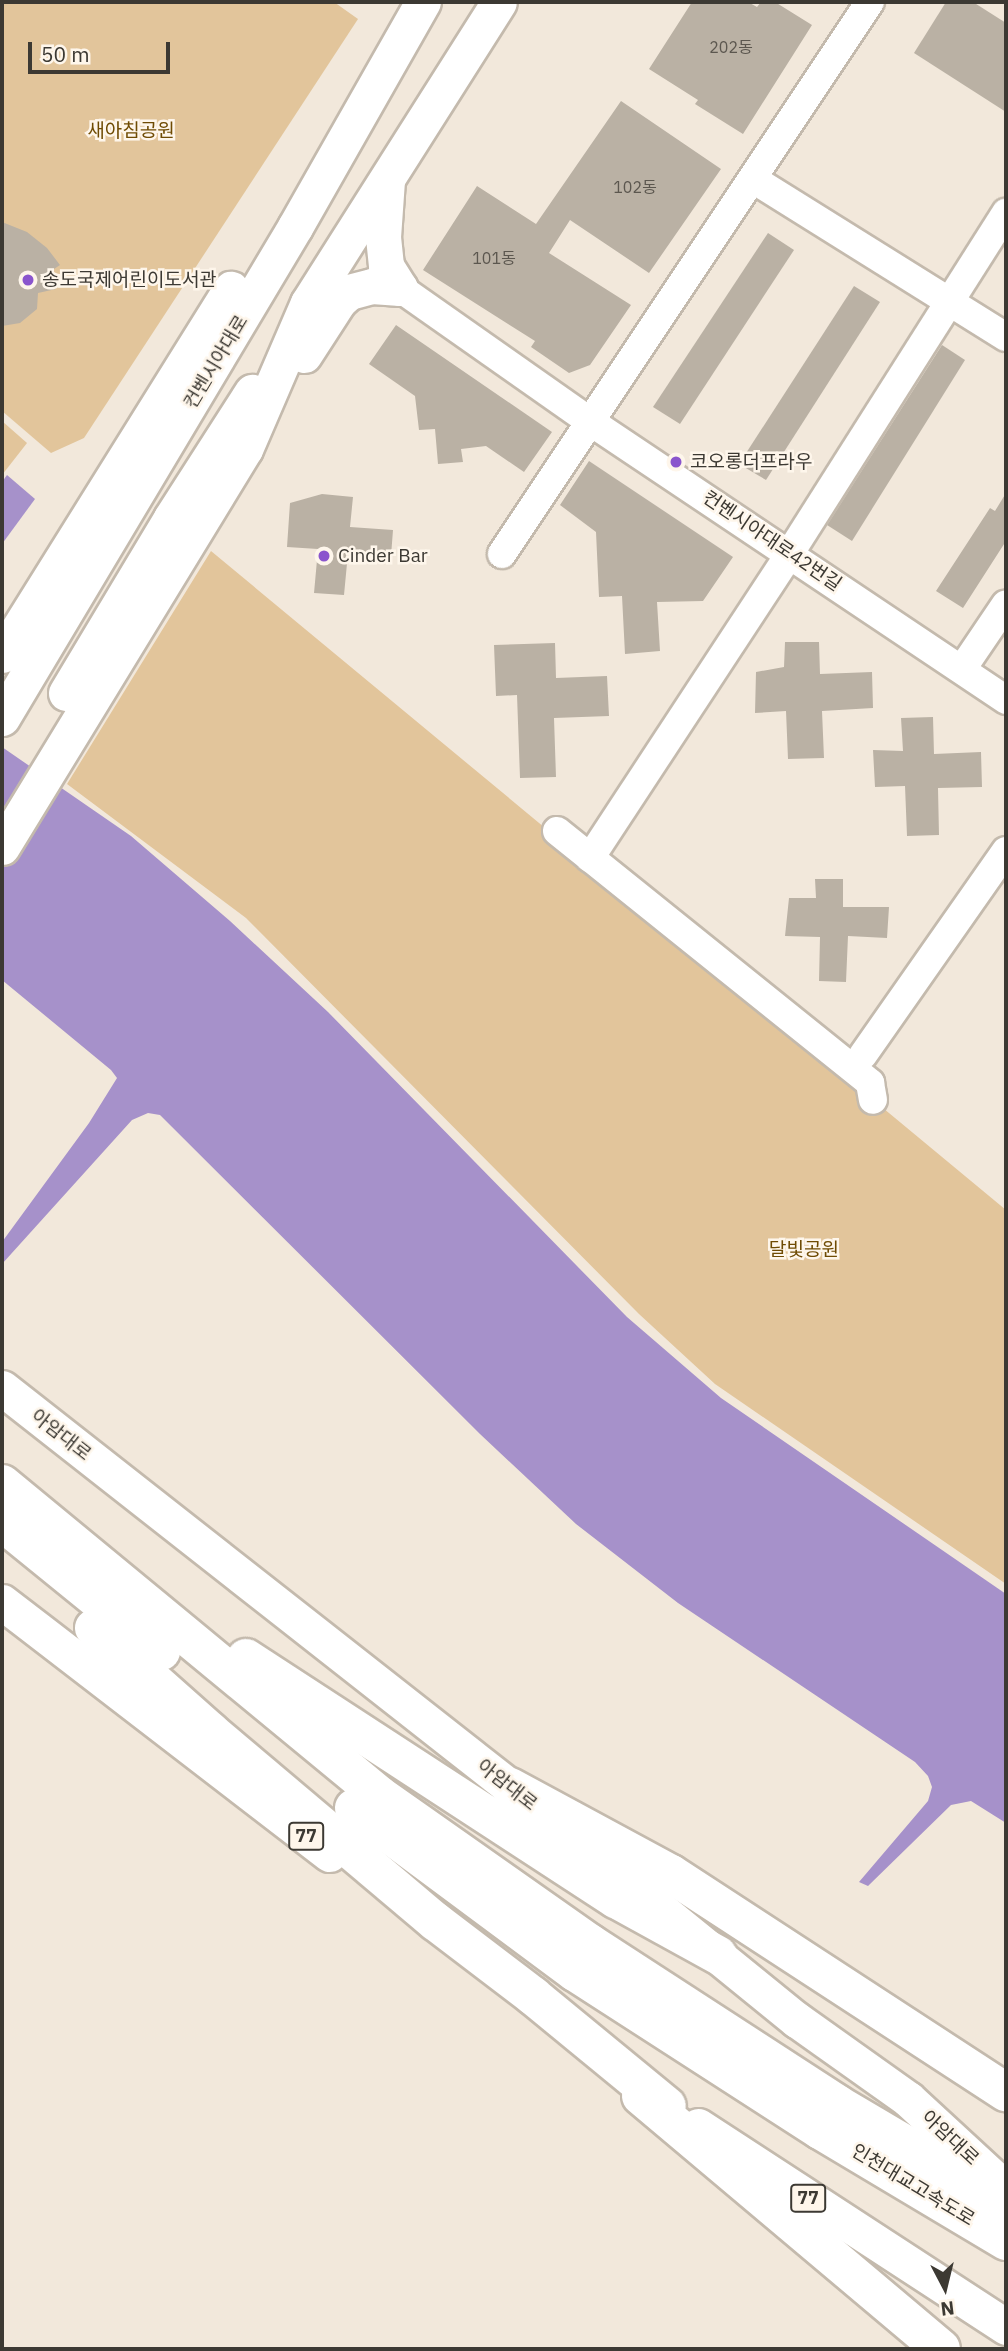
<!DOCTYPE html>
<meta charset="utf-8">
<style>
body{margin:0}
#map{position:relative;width:1008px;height:2351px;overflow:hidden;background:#f2e8db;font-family:"IBM Plex Sans","Noto Sans KR",sans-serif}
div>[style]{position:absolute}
.green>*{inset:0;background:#e2c59b}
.water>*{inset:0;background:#a691ca}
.building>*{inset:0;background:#bab1a4}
.roads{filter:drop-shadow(2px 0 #c4baad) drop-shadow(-2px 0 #c4baad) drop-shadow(0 2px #c4baad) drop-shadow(0 -2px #c4baad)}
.minor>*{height:28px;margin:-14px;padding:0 14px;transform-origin:14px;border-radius:14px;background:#fff}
.major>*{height:35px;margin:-17.5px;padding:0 17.5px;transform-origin:17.5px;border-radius:17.5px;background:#fff}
.highway>*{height:38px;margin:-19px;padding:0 19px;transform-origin:19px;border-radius:19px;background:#fff}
.dots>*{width:19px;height:19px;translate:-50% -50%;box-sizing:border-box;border:4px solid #fef6eb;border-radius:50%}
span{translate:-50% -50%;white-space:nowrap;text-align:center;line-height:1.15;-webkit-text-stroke:5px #fef6eb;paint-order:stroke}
.number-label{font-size:16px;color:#5c574f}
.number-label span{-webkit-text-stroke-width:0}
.shield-label span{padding:2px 5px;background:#fef6eb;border:2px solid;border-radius:5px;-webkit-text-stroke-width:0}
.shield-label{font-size:18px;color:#3c3933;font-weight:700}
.park-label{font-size:19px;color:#6f4b03}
.poi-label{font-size:19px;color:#3c3933}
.left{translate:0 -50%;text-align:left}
.street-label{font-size:19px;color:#3c3933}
.frame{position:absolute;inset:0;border:4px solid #3c3933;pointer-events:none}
.north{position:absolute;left:910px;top:2253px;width:70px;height:70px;-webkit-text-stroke:5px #fef6eb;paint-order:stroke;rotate:173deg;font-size:19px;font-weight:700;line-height:28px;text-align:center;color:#3c3933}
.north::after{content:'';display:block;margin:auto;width:24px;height:32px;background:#3c3933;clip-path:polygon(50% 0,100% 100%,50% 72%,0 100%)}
.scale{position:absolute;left:28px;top:42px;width:142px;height:32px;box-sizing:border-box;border:4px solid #3c3933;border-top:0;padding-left:9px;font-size:21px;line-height:24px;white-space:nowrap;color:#3c3933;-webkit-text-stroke:5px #fef6eb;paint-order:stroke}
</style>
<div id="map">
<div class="green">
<div style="clip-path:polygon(2px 2px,334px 2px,358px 19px,84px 438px,51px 453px,2px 411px)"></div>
<div style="clip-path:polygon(2px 421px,27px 443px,2px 475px)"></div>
<div style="clip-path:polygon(211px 551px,1006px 1210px,1006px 1584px,715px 1384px,639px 1314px,246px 918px,67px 784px)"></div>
</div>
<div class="water">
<div style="clip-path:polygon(7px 475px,35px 499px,2px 544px,2px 482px)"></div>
<div style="clip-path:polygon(2px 747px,131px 836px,230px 921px,328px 1012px,627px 1317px,721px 1398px,1006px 1594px,1006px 1823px,971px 1801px,951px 1805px,868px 1886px,859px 1882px,928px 1801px,932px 1787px,928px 1776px,915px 1762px,678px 1603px,576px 1524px,480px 1434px,160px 1115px,148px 1113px,132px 1120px,2px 1264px,2px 1242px,89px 1123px,117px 1078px,111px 1070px,2px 980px)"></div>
</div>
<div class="building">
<div style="clip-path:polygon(692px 2px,748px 2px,757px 7px,761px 2px,775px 2px,812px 25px,743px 134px,695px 104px,698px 100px,649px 69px)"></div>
<div style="clip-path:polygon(946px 2px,973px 2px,1006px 23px,1006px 112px,914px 53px)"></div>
<div style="clip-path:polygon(621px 101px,721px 169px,649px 273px,570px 220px,549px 253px,631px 305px,590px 365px,569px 373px,531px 347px,535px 341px,423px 270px,477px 186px,536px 224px)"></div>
<div style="clip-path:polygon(2px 222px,27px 232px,47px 248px,60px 265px,51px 271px,56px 289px,38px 293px,37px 309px,20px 323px,2px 326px)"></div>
<div style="clip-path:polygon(768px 233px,794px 250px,680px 424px,653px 407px)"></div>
<div style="clip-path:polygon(854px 286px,880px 302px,766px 480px,739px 464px)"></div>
<div style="clip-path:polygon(396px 325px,552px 432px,524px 472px,486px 446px,461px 449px,463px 462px,438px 464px,435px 429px,419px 430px,415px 396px,369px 364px)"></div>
<div style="clip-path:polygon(942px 345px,965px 360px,852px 541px,827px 525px)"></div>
<div style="clip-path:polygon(589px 461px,733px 557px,703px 601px,657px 602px,660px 651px,625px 654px,622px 596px,599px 597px,596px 532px,560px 505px)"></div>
<div style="clip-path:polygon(1006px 493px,1006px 541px,963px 608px,936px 591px,990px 508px,995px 511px)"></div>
<div style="clip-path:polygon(322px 494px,353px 497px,350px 527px,393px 530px,391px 556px,348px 553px,344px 595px,314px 593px,318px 549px,287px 547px,290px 503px)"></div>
<div style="clip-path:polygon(785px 642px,819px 642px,820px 674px,872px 672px,873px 708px,822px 711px,824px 758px,788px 759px,786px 711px,755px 713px,756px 672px,784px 667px)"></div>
<div style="clip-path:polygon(555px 643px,556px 678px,607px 676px,609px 716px,554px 718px,556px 777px,520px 778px,517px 695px,496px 696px,494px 645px)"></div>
<div style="clip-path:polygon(933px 717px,934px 754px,981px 752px,982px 787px,938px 788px,939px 835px,907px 836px,905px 786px,875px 787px,873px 750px,903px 751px,901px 718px)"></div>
<div style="clip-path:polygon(815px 879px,843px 879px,843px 907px,889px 907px,887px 938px,848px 936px,846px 982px,819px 981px,820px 937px,785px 936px,789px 898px,816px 898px)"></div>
</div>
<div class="roads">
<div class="minor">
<div style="left:753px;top:179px;width:298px;rotate:32deg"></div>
<div style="left:400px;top:288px;width:233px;rotate:35.1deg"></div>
<div style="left:591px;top:422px;width:500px;rotate:33.8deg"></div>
<div style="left:502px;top:554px;width:663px;rotate:-56.31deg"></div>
<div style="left:962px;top:669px;width:78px;rotate:-55.9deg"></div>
<div style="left:557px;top:831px;width:402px;rotate:38.8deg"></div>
<div style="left:870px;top:1083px;width:17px;rotate:80deg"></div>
<div style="left:590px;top:858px;width:365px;rotate:-56.7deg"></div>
<div style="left:790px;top:553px;width:403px;rotate:-57.6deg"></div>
<div style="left:863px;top:1055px;width:249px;rotate:-55deg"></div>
</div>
<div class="major">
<div style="left:387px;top:180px;width:57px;rotate:94deg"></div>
<div style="left:383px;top:237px;width:29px;rotate:84deg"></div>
<div style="left:386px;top:266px;width:26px;rotate:58deg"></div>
<div style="left:304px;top:355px;width:64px;rotate:-57.1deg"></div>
<div style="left:339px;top:301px;width:13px;rotate:-42deg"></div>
<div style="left:349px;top:292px;width:24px;rotate:-15deg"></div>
<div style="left:372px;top:286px;width:28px;rotate:4deg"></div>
<div style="left:2px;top:655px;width:432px;rotate:-58deg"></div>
<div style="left:66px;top:693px;width:204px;rotate:-59deg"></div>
<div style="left:171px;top:518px;width:150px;rotate:-57.3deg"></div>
<div style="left:2px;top:718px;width:572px;rotate:-59.17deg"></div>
<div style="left:295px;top:227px;width:259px;rotate:-60.4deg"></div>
<div style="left:2px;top:847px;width:466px;rotate:-58.6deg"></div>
<div style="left:245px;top:449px;width:159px;rotate:-66.7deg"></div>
<div style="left:308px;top:303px;width:356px;rotate:-57.6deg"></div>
<div style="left:2px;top:1388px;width:646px;rotate:38.15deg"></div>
<div style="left:510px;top:1787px;width:370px;rotate:39.1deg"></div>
<div style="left:797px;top:2020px;width:136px;rotate:35.4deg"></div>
<div style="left:908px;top:2099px;width:133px;rotate:42.6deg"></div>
<div style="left:2px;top:1602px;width:413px;rotate:37.6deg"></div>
<div style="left:698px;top:2126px;width:368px;rotate:33.1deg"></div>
</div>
<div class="highway">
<div style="left:2px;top:1484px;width:489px;rotate:39.5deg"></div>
<div style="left:379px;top:1795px;width:259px;rotate:35.1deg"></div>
<div style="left:591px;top:1944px;width:293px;rotate:33deg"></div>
<div style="left:837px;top:2104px;width:196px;rotate:30.6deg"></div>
<div style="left:2px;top:1522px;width:205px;rotate:39.1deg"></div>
<div style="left:94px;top:1628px;width:157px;rotate:41.6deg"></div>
<div style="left:211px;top:1732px;width:294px;rotate:40.2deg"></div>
<div style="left:436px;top:1922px;width:122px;rotate:37.3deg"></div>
<div style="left:533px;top:1996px;width:173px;rotate:39.4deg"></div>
<div style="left:246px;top:1658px;width:442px;rotate:33.1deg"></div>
<div style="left:616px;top:1899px;width:116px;rotate:28.8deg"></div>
<div style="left:510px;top:1787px;width:183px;rotate:28.4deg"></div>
<div style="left:671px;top:1874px;width:400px;rotate:33.1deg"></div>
<div style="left:354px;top:1808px;width:275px;rotate:36.6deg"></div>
<div style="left:575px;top:1972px;width:292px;rotate:32.8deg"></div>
<div style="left:820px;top:2130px;width:217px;rotate:30.8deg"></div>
<div style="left:641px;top:2096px;width:392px;rotate:40.1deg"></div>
</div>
</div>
<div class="dots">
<div style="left:28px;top:280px;background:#8a55cd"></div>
<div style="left:676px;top:462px;background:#8a55cd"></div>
<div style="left:324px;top:556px;background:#8a55cd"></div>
</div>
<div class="number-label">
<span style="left:731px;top:47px">202동</span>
<span style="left:635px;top:187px">102동</span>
<span style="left:494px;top:258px">101동</span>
</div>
<div class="shield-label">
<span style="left:306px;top:1836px">77</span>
<span style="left:808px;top:2198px">77</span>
</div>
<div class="park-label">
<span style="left:131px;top:131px">새아침공원</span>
<span style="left:804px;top:1250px">달빛공원</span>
</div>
<div class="poi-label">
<span class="left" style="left:42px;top:280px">송도국제어린이도서관</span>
<span class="left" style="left:690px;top:462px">코오롱더프라우</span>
<span class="left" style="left:338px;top:556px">Cinder Bar</span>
</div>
<div class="street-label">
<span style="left:216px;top:362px;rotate:-59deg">컨벤시아대로</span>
<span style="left:772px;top:541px;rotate:34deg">컨벤시아대로42번길</span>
<span style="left:61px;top:1435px;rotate:38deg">아암대로</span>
<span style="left:507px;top:1785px;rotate:38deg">아암대로</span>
<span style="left:950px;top:2138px;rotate:43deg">아암대로</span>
<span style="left:913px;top:2185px;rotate:31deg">인천대교고속도로</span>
</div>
<div class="frame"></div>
<div class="north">N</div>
<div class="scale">50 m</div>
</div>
